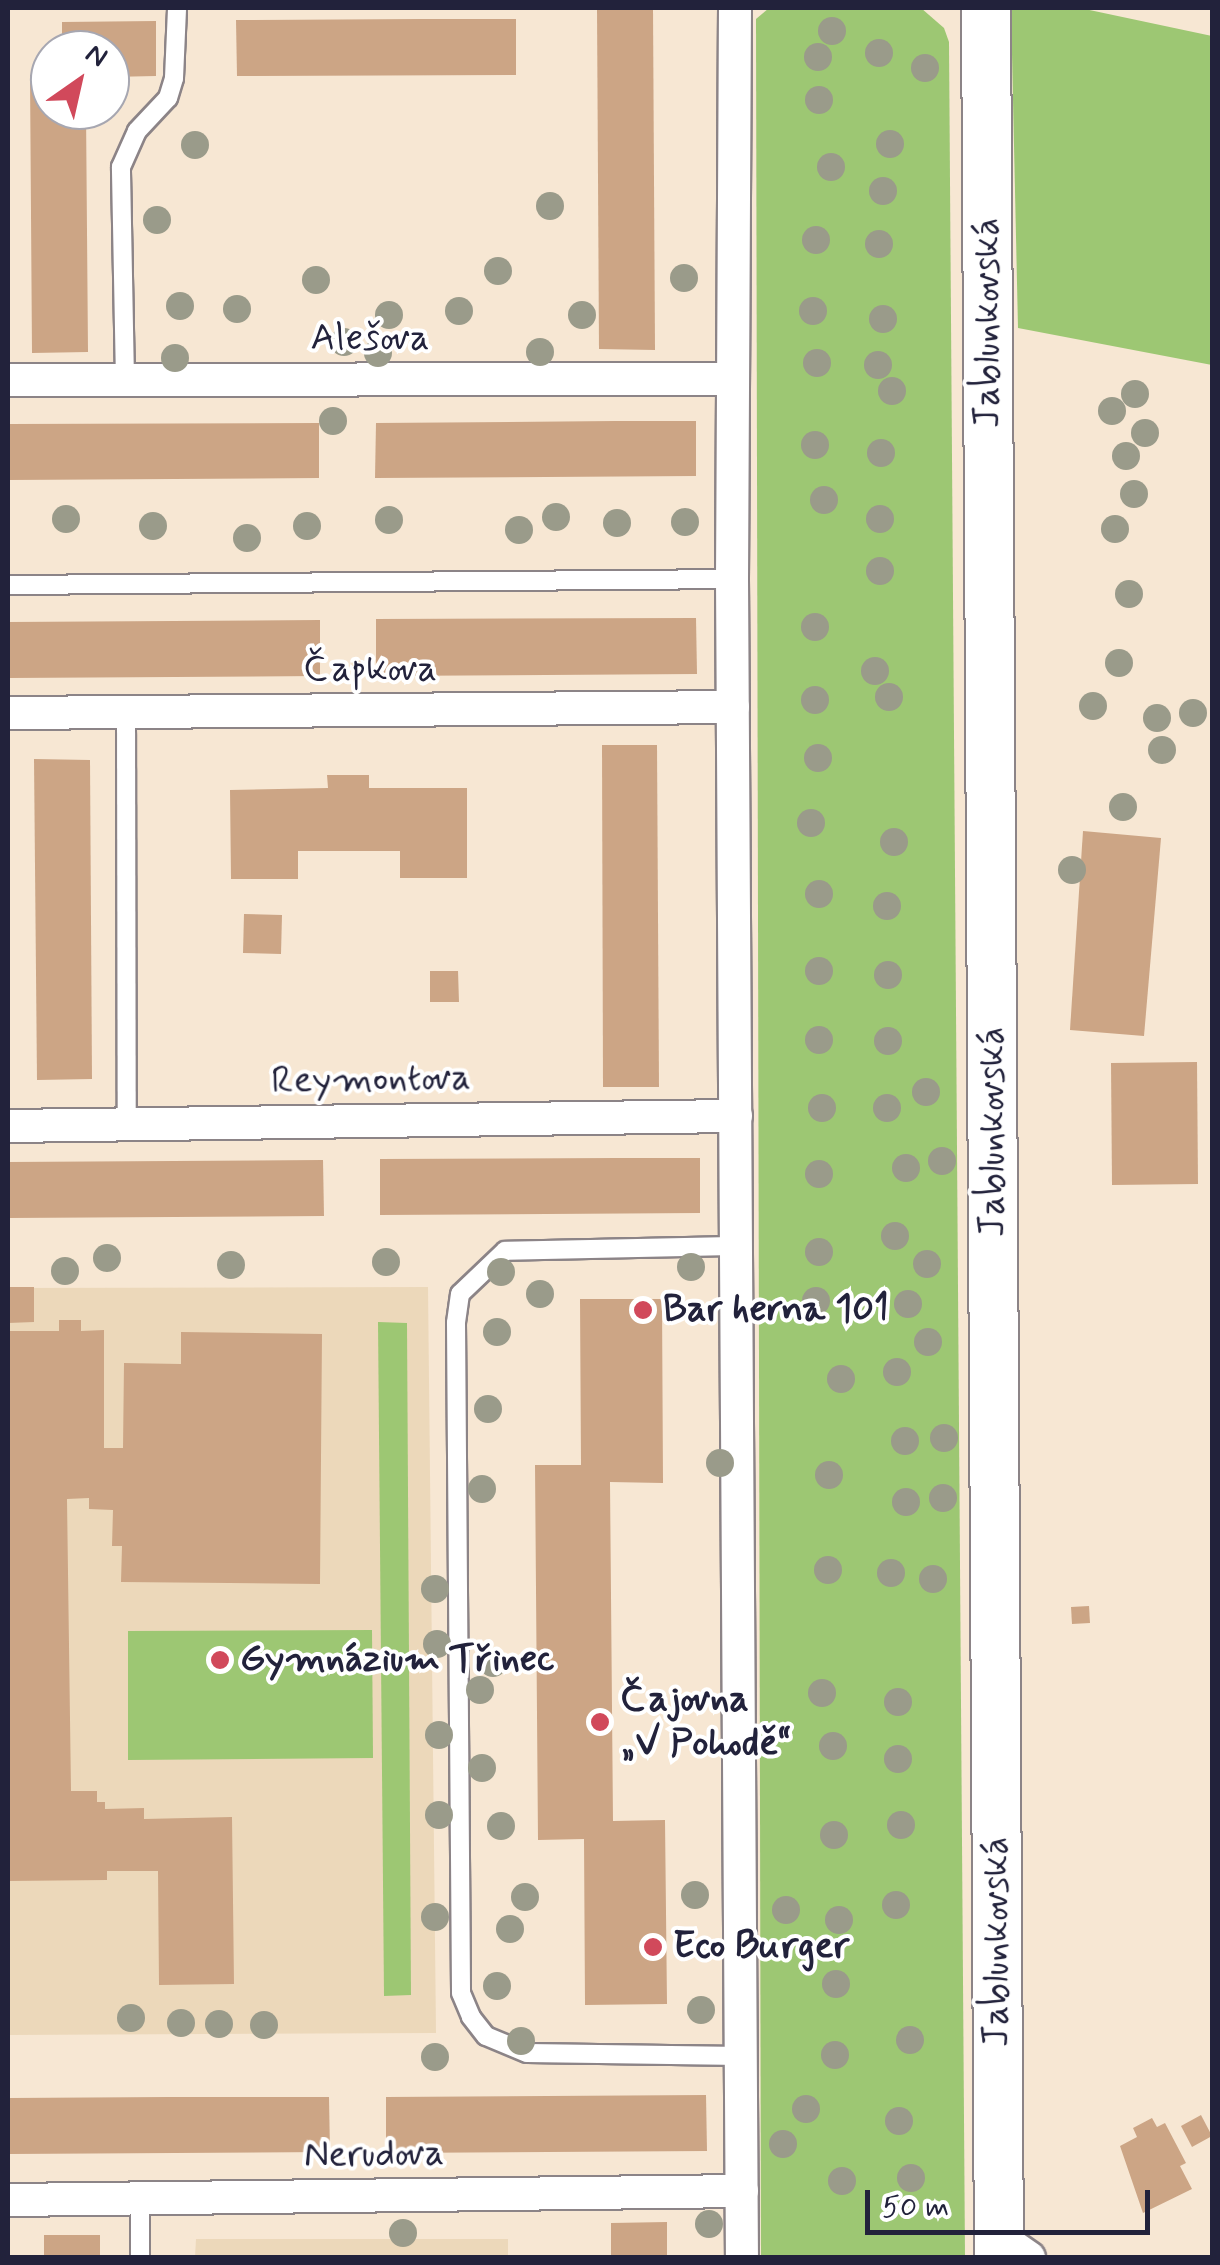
<!DOCTYPE html>
<meta charset="utf-8">
<style>
body{margin:0}
#map{position:relative;width:1220px;height:2265px;overflow:hidden;background:#f7e7d3;font-family:Mynerve,sans-serif}
div>[style]{position:absolute}
.built>*{inset:0;background:#ecd8ba}
.green>*{inset:0;background:#9dc773}
.building>*{inset:0;background:#cca585}
.roads{filter:drop-shadow(2px 0 #8c8487) drop-shadow(-2px 0 #8c8487) drop-shadow(0 2px #8c8487) drop-shadow(0 -2px #8c8487)}
.lane>*{height:18px;margin:-9px;padding:0 9px;transform-origin:9px;border-radius:9px;background:#fff}
.street>*{height:32px;margin:-16px;padding:0 16px;transform-origin:16px;border-radius:16px;background:#fff}
.secondary>*{height:48px;margin:-24px;padding:0 24px;transform-origin:24px;border-radius:24px;background:#fff}
.trees>*{width:28px;height:28px;margin:-14px;border-radius:50%;background:#9a9b8a}
.dots>*{width:28px;height:28px;translate:-50% -50%;box-sizing:border-box;border:5px solid #fff;border-radius:50%}
span{translate:-50% -50%;white-space:nowrap;text-align:center;line-height:1.15;-webkit-text-stroke:8px #fff;paint-order:stroke}
.street-label{font-size:38px;color:#22223b}
.poi-label{font-size:38px;color:#22223b;font-weight:700}
.left{translate:0 -50%;text-align:left}
.frame{position:absolute;inset:0;border:10px solid #22223b;pointer-events:none}
.north{position:absolute;left:30px;top:30px;width:100px;height:100px;box-sizing:border-box;background:#fff;border:2px solid #a7a7b1;border-radius:50%;rotate:34deg;font-size:28px;font-weight:700;line-height:40px;text-align:center;color:#22223b}
.north::after{content:'';display:block;margin:auto;width:35px;height:45px;background:#d1495b;clip-path:polygon(50% 0,100% 100%,50% 72%,0 100%)}
.scale{position:absolute;left:865px;top:2190px;width:285px;height:45px;box-sizing:border-box;border:5px solid #22223b;border-top:0;padding-left:12px;font-size:30px;line-height:35px;white-space:nowrap;color:#22223b;-webkit-text-stroke:8px #fff;paint-order:stroke}
</style>
<div id="map">
<div class="built">
<div style="clip-path:polygon(428px 1287px,436px 2033px,8px 2035px,8px 1288px)"></div>
<div style="clip-path:polygon(196px 2239px,508px 2239px,508px 2257px,195px 2257px)"></div>
</div>
<div class="green">
<div style="clip-path:polygon(769px 8px,921px 8px,944px 28px,949px 42px,965px 2257px,761px 2257px,756px 19px)"></div>
<div style="clip-path:polygon(1011px 8px,1080px 8px,1212px 36px,1212px 365px,1018px 328px)"></div>
<div style="clip-path:polygon(378px 1322px,407px 1323px,411px 1995px,384px 1996px)"></div>
<div style="clip-path:polygon(372px 1630px,373px 1758px,128px 1760px,128px 1631px)"></div>
</div>
<div class="building">
<div style="clip-path:polygon(597px 8px,653px 8px,655px 350px,599px 349px)"></div>
<div style="clip-path:polygon(422px 19px,516px 19px,516px 75px,237px 76px,236px 20px)"></div>
<div style="clip-path:polygon(156px 21px,156px 76px,110px 77px,110px 50px,62px 50px,62px 22px)"></div>
<div style="clip-path:polygon(30px 75px,50px 75px,50px 110px,86px 110px,88px 352px,32px 353px)"></div>
<div style="clip-path:polygon(615px 421px,696px 421px,696px 476px,375px 478px,376px 423px)"></div>
<div style="clip-path:polygon(319px 423px,319px 478px,8px 480px,8px 424px)"></div>
<div style="clip-path:polygon(696px 618px,697px 674px,376px 676px,376px 619px)"></div>
<div style="clip-path:polygon(320px 620px,320px 676px,8px 678px,8px 622px)"></div>
<div style="clip-path:polygon(602px 745px,657px 745px,659px 1087px,603px 1087px)"></div>
<div style="clip-path:polygon(34px 759px,90px 760px,92px 1079px,37px 1080px)"></div>
<div style="clip-path:polygon(327px 775px,369px 775px,369px 788px,467px 788px,467px 878px,400px 878px,400px 851px,298px 851px,298px 879px,231px 879px,230px 790px,328px 788px)"></div>
<div style="clip-path:polygon(1083px 831px,1161px 838px,1144px 1036px,1070px 1030px)"></div>
<div style="clip-path:polygon(244px 914px,282px 915px,281px 954px,243px 953px)"></div>
<div style="clip-path:polygon(430px 971px,458px 971px,459px 1002px,430px 1002px)"></div>
<div style="clip-path:polygon(1197px 1062px,1198px 1184px,1112px 1185px,1111px 1063px)"></div>
<div style="clip-path:polygon(618px 1158px,700px 1158px,700px 1213px,380px 1215px,380px 1159px)"></div>
<div style="clip-path:polygon(323px 1160px,324px 1216px,8px 1218px,8px 1162px)"></div>
<div style="clip-path:polygon(8px 1287px,34px 1287px,34px 1322px,8px 1323px)"></div>
<div style="clip-path:polygon(580px 1299px,662px 1299px,663px 1483px,610px 1482px,613px 1821px,665px 1820px,667px 2004px,585px 2005px,584px 1839px,538px 1840px,535px 1465px,581px 1465px)"></div>
<div style="clip-path:polygon(59px 1320px,81px 1320px,81px 1331px,104px 1330px,104px 1448px,123px 1448px,124px 1363px,181px 1364px,181px 1332px,322px 1334px,320px 1584px,121px 1582px,122px 1546px,112px 1546px,113px 1510px,89px 1509px,89px 1498px,67px 1499px,71px 1791px,97px 1791px,97px 1802px,105px 1802px,105px 1809px,144px 1808px,144px 1819px,232px 1817px,234px 1984px,159px 1985px,158px 1871px,107px 1871px,107px 1880px,8px 1881px,8px 1331px,59px 1331px)"></div>
<div style="clip-path:polygon(1089px 1606px,1090px 1623px,1072px 1624px,1071px 1607px)"></div>
<div style="clip-path:polygon(706px 2095px,707px 2151px,386px 2153px,386px 2097px)"></div>
<div style="clip-path:polygon(168px 2097px,329px 2097px,330px 2152px,9px 2154px,9px 2098px)"></div>
<div style="clip-path:polygon(1201px 2115px,1212px 2136px,1192px 2147px,1181px 2126px)"></div>
<div style="clip-path:polygon(1152px 2118px,1157px 2127px,1165px 2123px,1186px 2163px,1180px 2166px,1192px 2189px,1143px 2213px,1120px 2146px,1137px 2137px,1133px 2128px)"></div>
<div style="clip-path:polygon(667px 2222px,667px 2258px,611px 2258px,611px 2223px)"></div>
<div style="clip-path:polygon(44px 2235px,100px 2235px,100px 2258px,44px 2258px)"></div>
</div>
<div class="roads">
<div class="lane">
<div style="left:125px;top:380px;width:213px;rotate:-91.1deg"></div>
<div style="left:121px;top:167px;width:39px;rotate:-66deg"></div>
<div style="left:137px;top:131px;width:45px;rotate:-46.8deg"></div>
<div style="left:168px;top:98px;width:21px;rotate:-73deg"></div>
<div style="left:174px;top:78px;width:70px;rotate:-87.5deg"></div>
<div style="left:8px;top:585px;width:724px;rotate:-0.47deg"></div>
<div style="left:126px;top:712px;width:412px;rotate:89.9deg"></div>
<div style="left:735px;top:1246px;width:230px;rotate:178.8deg"></div>
<div style="left:505px;top:1251px;width:62px;rotate:136.3deg"></div>
<div style="left:460px;top:1294px;width:29px;rotate:98deg"></div>
<div style="left:456px;top:1323px;width:670px;rotate:89.57deg"></div>
<div style="left:461px;top:1993px;width:26px;rotate:67deg"></div>
<div style="left:471px;top:2017px;width:24px;rotate:52deg"></div>
<div style="left:486px;top:2036px;width:44px;rotate:22.5deg"></div>
<div style="left:527px;top:2053px;width:215px;rotate:0.8deg"></div>
<div style="left:140px;top:2258px;width:60px;rotate:-90deg"></div>
</div>
<div class="street">
<div style="left:735px;top:8px;width:571px;rotate:90.3deg"></div>
<div style="left:732px;top:579px;width:1679px;rotate:89.66deg"></div>
<div style="left:8px;top:380px;width:724px;rotate:-0.08deg"></div>
<div style="left:8px;top:713px;width:725px;rotate:-0.47deg"></div>
<div style="left:8px;top:1126px;width:728px;rotate:-0.79deg"></div>
<div style="left:8px;top:2200px;width:734px;rotate:-0.7deg"></div>
<div style="left:998px;top:2236px;width:38px;rotate:35deg"></div>
</div>
<div class="secondary">
<div style="left:986px;top:8px;width:2250px;rotate:89.67deg"></div>
</div>
</div>
<div class="trees">
<div style="left:832px;top:31px"></div>
<div style="left:879px;top:53px"></div>
<div style="left:818px;top:57px"></div>
<div style="left:925px;top:68px"></div>
<div style="left:819px;top:100px"></div>
<div style="left:890px;top:144px"></div>
<div style="left:195px;top:145px"></div>
<div style="left:831px;top:167px"></div>
<div style="left:883px;top:191px"></div>
<div style="left:550px;top:206px"></div>
<div style="left:157px;top:220px"></div>
<div style="left:816px;top:240px"></div>
<div style="left:879px;top:244px"></div>
<div style="left:498px;top:271px"></div>
<div style="left:684px;top:278px"></div>
<div style="left:316px;top:280px"></div>
<div style="left:180px;top:306px"></div>
<div style="left:237px;top:309px"></div>
<div style="left:459px;top:311px"></div>
<div style="left:813px;top:311px"></div>
<div style="left:389px;top:315px"></div>
<div style="left:582px;top:315px"></div>
<div style="left:883px;top:319px"></div>
<div style="left:344px;top:342px"></div>
<div style="left:540px;top:352px"></div>
<div style="left:378px;top:353px"></div>
<div style="left:175px;top:358px"></div>
<div style="left:817px;top:363px"></div>
<div style="left:878px;top:365px"></div>
<div style="left:892px;top:391px"></div>
<div style="left:1135px;top:394px"></div>
<div style="left:1112px;top:411px"></div>
<div style="left:333px;top:421px"></div>
<div style="left:1145px;top:433px"></div>
<div style="left:815px;top:445px"></div>
<div style="left:881px;top:453px"></div>
<div style="left:1126px;top:456px"></div>
<div style="left:1134px;top:494px"></div>
<div style="left:824px;top:500px"></div>
<div style="left:556px;top:517px"></div>
<div style="left:66px;top:519px"></div>
<div style="left:880px;top:519px"></div>
<div style="left:389px;top:520px"></div>
<div style="left:685px;top:522px"></div>
<div style="left:617px;top:523px"></div>
<div style="left:153px;top:526px"></div>
<div style="left:307px;top:526px"></div>
<div style="left:1115px;top:529px"></div>
<div style="left:519px;top:530px"></div>
<div style="left:247px;top:538px"></div>
<div style="left:880px;top:571px"></div>
<div style="left:1129px;top:594px"></div>
<div style="left:815px;top:627px"></div>
<div style="left:1119px;top:663px"></div>
<div style="left:875px;top:671px"></div>
<div style="left:889px;top:697px"></div>
<div style="left:815px;top:700px"></div>
<div style="left:1093px;top:706px"></div>
<div style="left:1193px;top:713px"></div>
<div style="left:1157px;top:718px"></div>
<div style="left:1162px;top:750px"></div>
<div style="left:818px;top:758px"></div>
<div style="left:1123px;top:807px"></div>
<div style="left:811px;top:823px"></div>
<div style="left:894px;top:842px"></div>
<div style="left:1072px;top:870px"></div>
<div style="left:819px;top:894px"></div>
<div style="left:887px;top:906px"></div>
<div style="left:819px;top:971px"></div>
<div style="left:888px;top:975px"></div>
<div style="left:819px;top:1040px"></div>
<div style="left:888px;top:1041px"></div>
<div style="left:926px;top:1092px"></div>
<div style="left:822px;top:1108px"></div>
<div style="left:887px;top:1108px"></div>
<div style="left:942px;top:1161px"></div>
<div style="left:906px;top:1168px"></div>
<div style="left:819px;top:1174px"></div>
<div style="left:895px;top:1236px"></div>
<div style="left:819px;top:1252px"></div>
<div style="left:107px;top:1258px"></div>
<div style="left:386px;top:1262px"></div>
<div style="left:927px;top:1264px"></div>
<div style="left:231px;top:1265px"></div>
<div style="left:691px;top:1267px"></div>
<div style="left:65px;top:1271px"></div>
<div style="left:501px;top:1272px"></div>
<div style="left:540px;top:1294px"></div>
<div style="left:816px;top:1301px"></div>
<div style="left:908px;top:1304px"></div>
<div style="left:497px;top:1332px"></div>
<div style="left:928px;top:1342px"></div>
<div style="left:897px;top:1372px"></div>
<div style="left:841px;top:1379px"></div>
<div style="left:488px;top:1409px"></div>
<div style="left:944px;top:1438px"></div>
<div style="left:905px;top:1441px"></div>
<div style="left:720px;top:1463px"></div>
<div style="left:829px;top:1475px"></div>
<div style="left:482px;top:1489px"></div>
<div style="left:943px;top:1498px"></div>
<div style="left:906px;top:1502px"></div>
<div style="left:828px;top:1570px"></div>
<div style="left:891px;top:1573px"></div>
<div style="left:933px;top:1579px"></div>
<div style="left:435px;top:1589px"></div>
<div style="left:437px;top:1644px"></div>
<div style="left:493px;top:1663px"></div>
<div style="left:480px;top:1690px"></div>
<div style="left:822px;top:1693px"></div>
<div style="left:898px;top:1702px"></div>
<div style="left:439px;top:1735px"></div>
<div style="left:833px;top:1746px"></div>
<div style="left:898px;top:1759px"></div>
<div style="left:482px;top:1768px"></div>
<div style="left:439px;top:1815px"></div>
<div style="left:901px;top:1825px"></div>
<div style="left:501px;top:1826px"></div>
<div style="left:834px;top:1835px"></div>
<div style="left:695px;top:1895px"></div>
<div style="left:525px;top:1897px"></div>
<div style="left:896px;top:1905px"></div>
<div style="left:786px;top:1910px"></div>
<div style="left:435px;top:1917px"></div>
<div style="left:839px;top:1920px"></div>
<div style="left:510px;top:1929px"></div>
<div style="left:836px;top:1984px"></div>
<div style="left:497px;top:1986px"></div>
<div style="left:701px;top:2010px"></div>
<div style="left:131px;top:2018px"></div>
<div style="left:181px;top:2023px"></div>
<div style="left:219px;top:2024px"></div>
<div style="left:264px;top:2025px"></div>
<div style="left:910px;top:2040px"></div>
<div style="left:521px;top:2041px"></div>
<div style="left:835px;top:2055px"></div>
<div style="left:435px;top:2057px"></div>
<div style="left:806px;top:2109px"></div>
<div style="left:899px;top:2121px"></div>
<div style="left:783px;top:2144px"></div>
<div style="left:911px;top:2178px"></div>
<div style="left:842px;top:2181px"></div>
<div style="left:709px;top:2224px"></div>
<div style="left:403px;top:2233px"></div>
</div>
<div class="dots">
<div style="left:643px;top:1310px;background:#d1495b"></div>
<div style="left:220px;top:1660px;background:#d1495b"></div>
<div style="left:600px;top:1722px;background:#d1495b"></div>
<div style="left:653px;top:1947px;background:#d1495b"></div>
</div>
<div class="street-label">
<span style="left:988px;top:323px;rotate:-90deg">Jablunkovská</span>
<span style="left:370px;top:339px">Alešova</span>
<span style="left:370px;top:670px">Čapkova</span>
<span style="left:371px;top:1080px;rotate:-1deg">Reymontova</span>
<span style="left:993px;top:1132px;rotate:-90deg">Jablunkovská</span>
<span style="left:997px;top:1942px;rotate:-90deg">Jablunkovská</span>
<span style="left:374px;top:2155px;rotate:-1deg">Nerudova</span>
</div>
<div class="poi-label">
<span class="left" style="left:663px;top:1310px">Bar herna 101</span>
<span class="left" style="left:240px;top:1660px">Gymnázium Třinec</span>
<span class="left" style="left:620px;top:1722px">Čajovna<br>„V Pohodě“</span>
<span class="left" style="left:673px;top:1947px">Eco Burger</span>
</div>
<div class="frame"></div>
<div class="north">N</div>
<div class="scale">50 m</div>
</div>
